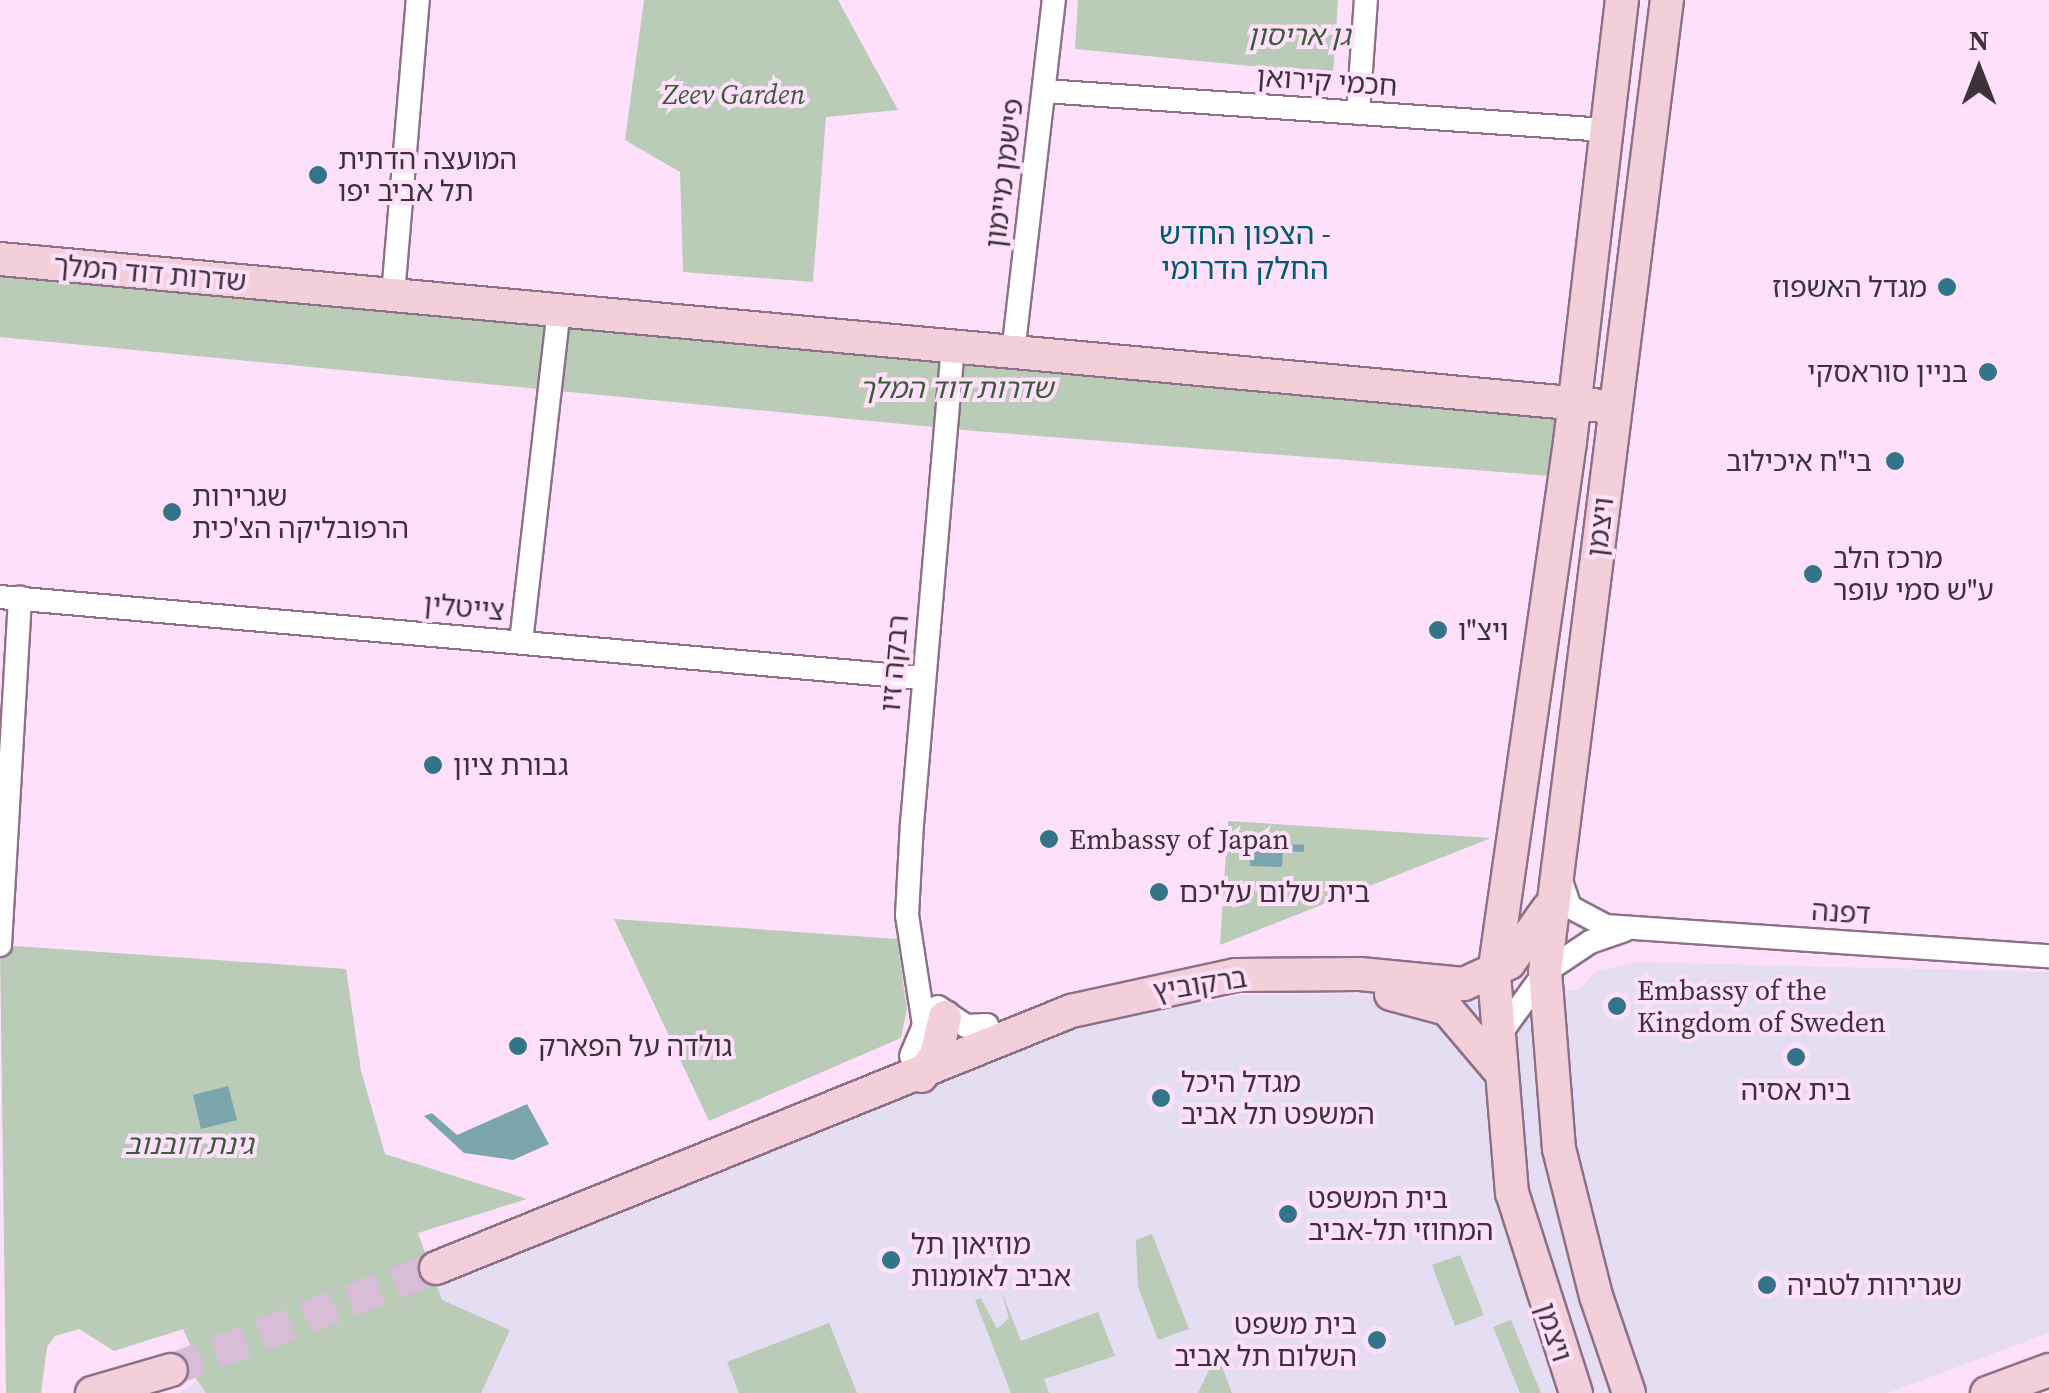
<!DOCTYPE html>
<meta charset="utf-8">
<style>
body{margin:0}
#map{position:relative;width:2049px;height:1393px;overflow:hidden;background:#fee0fb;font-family:"Source Serif 4","Noto Sans Hebrew",serif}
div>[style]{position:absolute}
.commercial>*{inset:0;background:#e5ddf2}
.green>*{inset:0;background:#bacbb8}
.water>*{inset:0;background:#7ca6ae}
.secondary-tunnel>*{height:32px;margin-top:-16px;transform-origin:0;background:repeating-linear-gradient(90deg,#d7bdd5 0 32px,transparent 0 48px)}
.roads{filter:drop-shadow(2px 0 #8c7189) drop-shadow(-2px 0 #8c7189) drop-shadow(0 2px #8c7189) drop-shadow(0 -2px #8c7189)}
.street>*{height:22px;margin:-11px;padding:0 11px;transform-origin:11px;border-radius:11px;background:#fff}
.secondary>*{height:32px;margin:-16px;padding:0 16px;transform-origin:16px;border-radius:16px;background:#f3cfda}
.dots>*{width:28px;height:28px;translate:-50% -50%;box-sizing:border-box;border:5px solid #fee0fb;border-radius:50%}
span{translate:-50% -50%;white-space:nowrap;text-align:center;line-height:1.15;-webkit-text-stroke:8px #fee0fb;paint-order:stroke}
.park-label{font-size:28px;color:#395d34;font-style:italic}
.street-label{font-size:28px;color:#3d323c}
.poi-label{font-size:28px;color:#3d323c}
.left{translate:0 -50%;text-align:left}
.right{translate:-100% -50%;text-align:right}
.neighbourhood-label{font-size:30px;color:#005b70}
.north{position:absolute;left:1929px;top:20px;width:100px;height:100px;-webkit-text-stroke:8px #fee0fb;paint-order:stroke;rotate:0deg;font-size:28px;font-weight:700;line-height:40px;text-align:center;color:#3d323c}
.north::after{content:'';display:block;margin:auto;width:35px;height:45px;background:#3d323c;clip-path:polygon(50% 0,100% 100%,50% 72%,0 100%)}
</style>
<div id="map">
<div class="commercial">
<div style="clip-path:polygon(1637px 962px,2049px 972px,2049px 1333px,1888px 1393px,179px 1393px,224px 1363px,494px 1264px,982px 1063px,1101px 1021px,1243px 995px,1579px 990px,1595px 972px)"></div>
</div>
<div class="green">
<div style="clip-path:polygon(644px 0,838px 0,898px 110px,826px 117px,813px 282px,683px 272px,680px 172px,625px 140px)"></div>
<div style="clip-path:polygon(1078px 0,1338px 0,1333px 74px,1075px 49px)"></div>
<div style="clip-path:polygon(0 268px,1574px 404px,1564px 477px,975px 431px,0 337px)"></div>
<div style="clip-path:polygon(1228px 821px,1491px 838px,1220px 945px)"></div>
<div style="clip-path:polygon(614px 919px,897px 939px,907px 1009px,901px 1038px,709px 1121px)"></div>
<div style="clip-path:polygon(0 945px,346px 969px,361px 1071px,385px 1154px,527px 1199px,418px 1233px,442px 1300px,510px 1330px,481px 1393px,206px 1393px,192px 1373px,200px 1366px,183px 1329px,114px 1351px,79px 1329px,55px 1336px,47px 1347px,41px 1393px,6px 1393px)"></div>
<div style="clip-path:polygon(1152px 1234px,1189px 1329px,1158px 1340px,1138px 1287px,1136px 1240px)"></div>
<div style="clip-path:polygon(1460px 1255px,1484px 1315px,1455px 1326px,1432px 1265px)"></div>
<div style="clip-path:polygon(1001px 1290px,1021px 1341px,1098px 1312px,1115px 1356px,1044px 1379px,1049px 1393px,1011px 1393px,975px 1300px,981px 1298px,997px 1329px,1009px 1318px)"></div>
<div style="clip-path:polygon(1511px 1320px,1541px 1393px,1520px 1393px,1493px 1327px)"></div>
<div style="clip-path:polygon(829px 1323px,857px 1393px,739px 1393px,727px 1362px)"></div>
<div style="clip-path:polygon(1217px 1354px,1232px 1393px,1198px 1393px)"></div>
</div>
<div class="water">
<div style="clip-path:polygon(1251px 842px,1304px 845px,1304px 852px,1283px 851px,1282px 867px,1250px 866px)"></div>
<div style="clip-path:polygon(228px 1086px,237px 1120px,201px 1129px,193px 1095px)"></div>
<div style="clip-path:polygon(527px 1104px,549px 1144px,513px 1160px,464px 1153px,424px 1116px,432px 1113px,457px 1135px)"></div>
</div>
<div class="secondary-tunnel">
<div style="left:171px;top:1370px;width:284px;rotate:-21.1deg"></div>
</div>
<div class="roads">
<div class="street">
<div style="left:1045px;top:91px;width:562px;rotate:3.98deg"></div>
<div style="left:1358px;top:113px;width:113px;rotate:-86deg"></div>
<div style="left:393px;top:295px;width:296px;rotate:-85.2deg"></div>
<div style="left:1013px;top:353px;width:355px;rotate:-83.4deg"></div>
<div style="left:0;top:597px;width:926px;rotate:5.02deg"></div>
<div style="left:521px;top:642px;width:333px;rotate:-83.5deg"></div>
<div style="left:1560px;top:878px;width:31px;rotate:71deg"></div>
<div style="left:1570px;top:907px;width:40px;rotate:28deg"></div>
<div style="left:1605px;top:926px;width:445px;rotate:3.9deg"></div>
<div style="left:0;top:945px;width:348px;rotate:-86.7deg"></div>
<div style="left:938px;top:1007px;width:34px;rotate:34deg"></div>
<div style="left:966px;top:1026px;width:21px;rotate:-3deg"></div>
<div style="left:1500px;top:1034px;width:77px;rotate:-54deg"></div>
<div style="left:1545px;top:972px;width:54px;rotate:-33.7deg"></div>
<div style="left:1590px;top:942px;width:36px;rotate:-19deg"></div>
<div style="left:911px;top:1056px;width:34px;rotate:-67deg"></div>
<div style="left:924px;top:1025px;width:111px;rotate:-98.8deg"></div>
<div style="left:907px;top:915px;width:91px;rotate:-86.9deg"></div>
<div style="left:912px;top:824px;width:480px;rotate:-85.1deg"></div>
</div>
<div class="secondary">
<div style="left:0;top:259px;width:1621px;rotate:5.24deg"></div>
<div style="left:1391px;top:994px;width:58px;rotate:15deg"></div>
<div style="left:1447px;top:1009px;width:77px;rotate:49.7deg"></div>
<div style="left:921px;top:1076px;width:25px;rotate:-53deg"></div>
<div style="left:936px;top:1056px;width:40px;rotate:-77deg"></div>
<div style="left:436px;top:1268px;width:685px;rotate:-22.03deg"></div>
<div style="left:1071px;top:1011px;width:169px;rotate:-12.3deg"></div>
<div style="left:1236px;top:975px;width:124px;rotate:-0.5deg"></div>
<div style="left:1360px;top:974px;width:104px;rotate:5.5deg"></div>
<div style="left:1464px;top:984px;width:50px;rotate:-25deg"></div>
<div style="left:1509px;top:963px;width:67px;rotate:-54.2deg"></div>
<div style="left:92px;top:1393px;width:82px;rotate:-16.2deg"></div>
<div style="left:1576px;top:1393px;width:210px;rotate:-107.7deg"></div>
<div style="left:1512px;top:1193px;width:220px;rotate:-94.7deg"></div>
<div style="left:1494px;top:974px;width:537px;rotate:-81.87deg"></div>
<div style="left:1570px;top:442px;width:445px;rotate:-83.3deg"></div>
<div style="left:1629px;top:1393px;width:102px;rotate:-108.8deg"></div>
<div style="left:1596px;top:1296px;width:152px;rotate:-104.1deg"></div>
<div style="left:1559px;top:1149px;width:178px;rotate:-94.5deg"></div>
<div style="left:1545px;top:972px;width:980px;rotate:-82.85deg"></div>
<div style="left:1987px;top:1393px;width:66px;rotate:-20.4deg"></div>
</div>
</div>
<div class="dots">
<div style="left:318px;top:175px;background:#347488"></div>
<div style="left:1947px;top:287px;background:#347488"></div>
<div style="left:1988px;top:372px;background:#347488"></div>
<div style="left:1895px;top:461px;background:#347488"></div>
<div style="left:172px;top:512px;background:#347488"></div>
<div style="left:1813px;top:574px;background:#347488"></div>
<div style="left:1438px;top:630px;background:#347488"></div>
<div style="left:433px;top:765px;background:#347488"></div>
<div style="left:1049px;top:839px;background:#347488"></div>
<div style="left:1159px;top:892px;background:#347488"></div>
<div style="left:1617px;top:1006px;background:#347488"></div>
<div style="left:518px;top:1046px;background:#347488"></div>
<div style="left:1796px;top:1057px;background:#347488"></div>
<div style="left:1161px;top:1098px;background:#347488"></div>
<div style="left:1288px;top:1214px;background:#347488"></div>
<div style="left:891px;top:1260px;background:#347488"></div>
<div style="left:1767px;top:1285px;background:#347488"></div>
<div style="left:1377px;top:1340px;background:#347488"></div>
</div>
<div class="park-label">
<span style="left:1299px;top:35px">גן אריסון</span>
<span style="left:734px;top:94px">Zeev Garden</span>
<span style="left:956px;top:388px">שדרות דוד המלך</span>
<span style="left:189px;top:1144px">גינת דובנוב</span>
</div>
<div class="street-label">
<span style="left:1327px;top:81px;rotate:4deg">חכמי קירואן</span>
<span style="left:1004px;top:173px;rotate:-83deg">פישמן מיימון</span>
<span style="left:150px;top:273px;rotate:5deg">שדרות דוד המלך</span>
<span style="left:1600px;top:527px;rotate:-83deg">ויצמן</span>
<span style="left:464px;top:607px;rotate:5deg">צייטלין</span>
<span style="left:894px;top:663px;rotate:-85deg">רבקה זיו</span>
<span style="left:1841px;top:912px;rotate:4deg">דפנה</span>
<span style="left:1200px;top:984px;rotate:-9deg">ברקוביץ</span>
<span style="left:1554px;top:1332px;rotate:72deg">ויצמן</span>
</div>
<div class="poi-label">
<span class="left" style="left:338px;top:175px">המועצה הדתית<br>תל אביב יפו</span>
<span class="right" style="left:1927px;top:287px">מגדל האשפוז</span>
<span class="right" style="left:1968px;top:372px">בניין סוראסקי</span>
<span class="right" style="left:1872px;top:461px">בי"ח איכילוב</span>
<span class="left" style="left:192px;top:512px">שגרירות<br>הרפובליקה הצ'כית</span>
<span class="left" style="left:1833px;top:574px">מרכז הלב<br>ע"ש סמי עופר</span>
<span class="left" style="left:1458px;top:630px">ויצ"ו</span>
<span class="left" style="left:453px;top:765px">גבורת ציון</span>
<span class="left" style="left:1069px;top:839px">Embassy of Japan</span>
<span class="left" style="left:1179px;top:892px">בית שלום עליכם</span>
<span class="left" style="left:1637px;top:1006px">Embassy of the<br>Kingdom of Sweden</span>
<span class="left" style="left:538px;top:1046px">גולדה על הפארק</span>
<span class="left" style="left:1181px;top:1098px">מגדל היכל<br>המשפט תל אביב</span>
<span style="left:1796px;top:1090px">בית אסיה</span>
<span class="left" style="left:1308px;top:1214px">בית המשפט<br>המחוזי תל-אביב</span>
<span class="left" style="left:911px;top:1260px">מוזיאון תל<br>אביב לאומנות</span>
<span class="left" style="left:1787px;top:1285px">שגרירות לטביה</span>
<span class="right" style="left:1357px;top:1340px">בית משפט<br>השלום תל אביב</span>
</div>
<div class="neighbourhood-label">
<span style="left:1245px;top:251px">הצפון החדש -<br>החלק הדרומי</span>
</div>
<div class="north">N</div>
</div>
